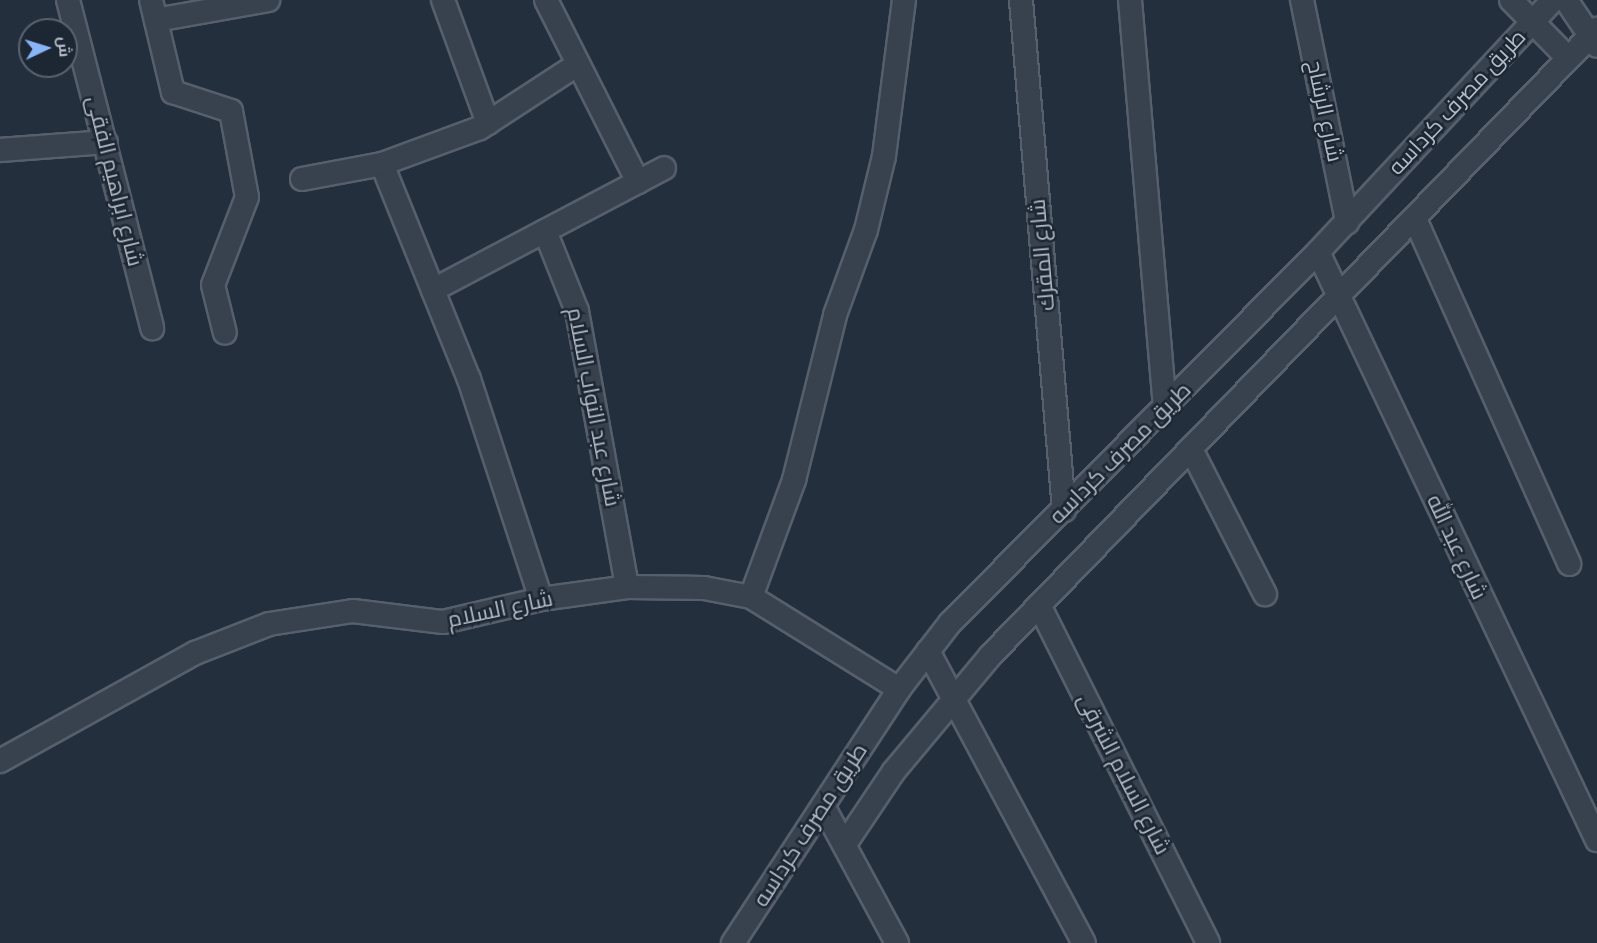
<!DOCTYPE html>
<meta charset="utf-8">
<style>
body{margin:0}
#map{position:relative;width:1597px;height:943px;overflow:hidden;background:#242f3e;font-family:Signika,Cairo,sans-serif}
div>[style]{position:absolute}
.roads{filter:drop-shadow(2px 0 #565f6c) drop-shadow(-2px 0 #565f6c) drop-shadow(0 2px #565f6c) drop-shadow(0 -2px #565f6c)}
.minor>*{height:22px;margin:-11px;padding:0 11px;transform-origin:11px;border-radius:11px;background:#38414e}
span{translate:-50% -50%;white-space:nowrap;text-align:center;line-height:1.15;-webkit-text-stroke:5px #1d2633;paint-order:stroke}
.street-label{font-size:22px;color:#b4bcc9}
.north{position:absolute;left:18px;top:18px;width:60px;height:60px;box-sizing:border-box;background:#1d2633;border:2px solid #59626f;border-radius:50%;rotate:86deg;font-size:16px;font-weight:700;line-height:24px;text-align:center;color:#b4bcc9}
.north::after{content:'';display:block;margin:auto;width:21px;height:27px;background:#8ab4f8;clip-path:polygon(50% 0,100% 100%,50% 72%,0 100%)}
</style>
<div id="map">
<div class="roads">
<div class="minor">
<div style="left:68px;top:0;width:339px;rotate:75.6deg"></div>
<div style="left:151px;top:0;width:95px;rotate:76.6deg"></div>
<div style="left:173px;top:92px;width:61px;rotate:18.1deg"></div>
<div style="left:231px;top:111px;width:87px;rotate:79.5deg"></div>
<div style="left:247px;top:197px;width:94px;rotate:111.1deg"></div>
<div style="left:213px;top:285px;width:49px;rotate:76deg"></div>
<div style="left:443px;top:0;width:131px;rotate:69.9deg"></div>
<div style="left:546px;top:0;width:204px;rotate:63.2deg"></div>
<div style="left:1021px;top:0;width:512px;rotate:85.18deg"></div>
<div style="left:1130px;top:0;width:409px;rotate:85.1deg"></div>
<div style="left:1302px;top:0;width:227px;rotate:78.5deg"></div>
<div style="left:1511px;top:0;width:80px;rotate:45.5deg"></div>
<div style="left:1566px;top:0;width:55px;rotate:56deg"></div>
<div style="left:156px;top:20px;width:114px;rotate:-10.1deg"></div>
<div style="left:0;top:150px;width:106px;rotate:-4.3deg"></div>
<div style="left:382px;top:164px;width:232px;rotate:68deg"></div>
<div style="left:469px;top:379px;width:231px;rotate:71.9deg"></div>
<div style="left:302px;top:179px;width:81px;rotate:-10.6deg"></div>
<div style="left:382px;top:164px;width:104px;rotate:-20.2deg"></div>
<div style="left:480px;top:128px;width:117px;rotate:-33.1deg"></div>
<div style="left:1415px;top:219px;width:378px;rotate:65.9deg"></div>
<div style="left:545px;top:231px;width:86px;rotate:68.2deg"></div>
<div style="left:577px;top:311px;width:280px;rotate:79.7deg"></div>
<div style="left:1318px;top:252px;width:651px;rotate:64.62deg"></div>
<div style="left:433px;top:290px;width:261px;rotate:-27.8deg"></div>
<div style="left:1191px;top:449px;width:163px;rotate:63deg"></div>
<div style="left:751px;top:597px;width:125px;rotate:-69.8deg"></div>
<div style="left:794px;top:480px;width:170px;rotate:-76deg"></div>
<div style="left:835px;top:315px;width:90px;rotate:-70deg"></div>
<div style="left:866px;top:230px;width:76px;rotate:-76.3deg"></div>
<div style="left:884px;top:156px;width:157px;rotate:-82.7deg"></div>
<div style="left:1039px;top:605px;width:378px;rotate:63.4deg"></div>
<div style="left:928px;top:651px;width:331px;rotate:61.9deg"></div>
<div style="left:0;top:761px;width:223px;rotate:-29deg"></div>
<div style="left:195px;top:653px;width:79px;rotate:-21.4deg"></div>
<div style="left:269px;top:624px;width:85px;rotate:-8.8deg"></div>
<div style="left:353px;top:611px;width:91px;rotate:7deg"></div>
<div style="left:443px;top:622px;width:101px;rotate:-13.2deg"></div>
<div style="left:541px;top:599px;width:87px;rotate:-7.9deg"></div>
<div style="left:627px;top:587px;width:77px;rotate:0.7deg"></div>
<div style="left:704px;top:588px;width:48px;rotate:10.8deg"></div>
<div style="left:751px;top:597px;width:174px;rotate:31.9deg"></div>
<div style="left:823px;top:806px;width:156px;rotate:61.6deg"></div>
<div style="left:845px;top:844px;width:88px;rotate:-56.1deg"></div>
<div style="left:894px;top:771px;width:150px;rotate:-50.1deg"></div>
<div style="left:990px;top:656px;width:873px;rotate:-45.93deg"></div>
<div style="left:733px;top:943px;width:303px;rotate:-56.8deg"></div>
<div style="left:899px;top:689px;width:83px;rotate:-52.3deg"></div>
<div style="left:950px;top:623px;width:523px;rotate:-45.23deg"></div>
<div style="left:1318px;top:252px;width:345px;rotate:-47deg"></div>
</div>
</div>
<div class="street-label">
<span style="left:1457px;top:102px;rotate:-47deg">طريق مصرف كرداسه</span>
<span style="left:1325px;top:111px;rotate:78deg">شارع الرشاح</span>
<span style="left:115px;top:181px;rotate:76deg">شارع ابراهيم الفقى</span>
<span style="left:1042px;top:255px;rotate:-95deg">شارع المقرك</span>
<span style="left:594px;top:407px;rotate:79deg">شارع عبد التواب السلام</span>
<span style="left:1120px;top:453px;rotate:-45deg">طريق مصرف كرداسه</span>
<span style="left:1457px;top:547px;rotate:65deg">شارع عبد الله</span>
<span style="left:500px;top:609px;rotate:-12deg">شارع السلام</span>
<span style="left:1124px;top:774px;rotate:63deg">شارع السلام الشرقى</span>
<span style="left:810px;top:825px;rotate:-57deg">طريق مصرف كرداسه</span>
</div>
<div class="north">ش</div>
</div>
